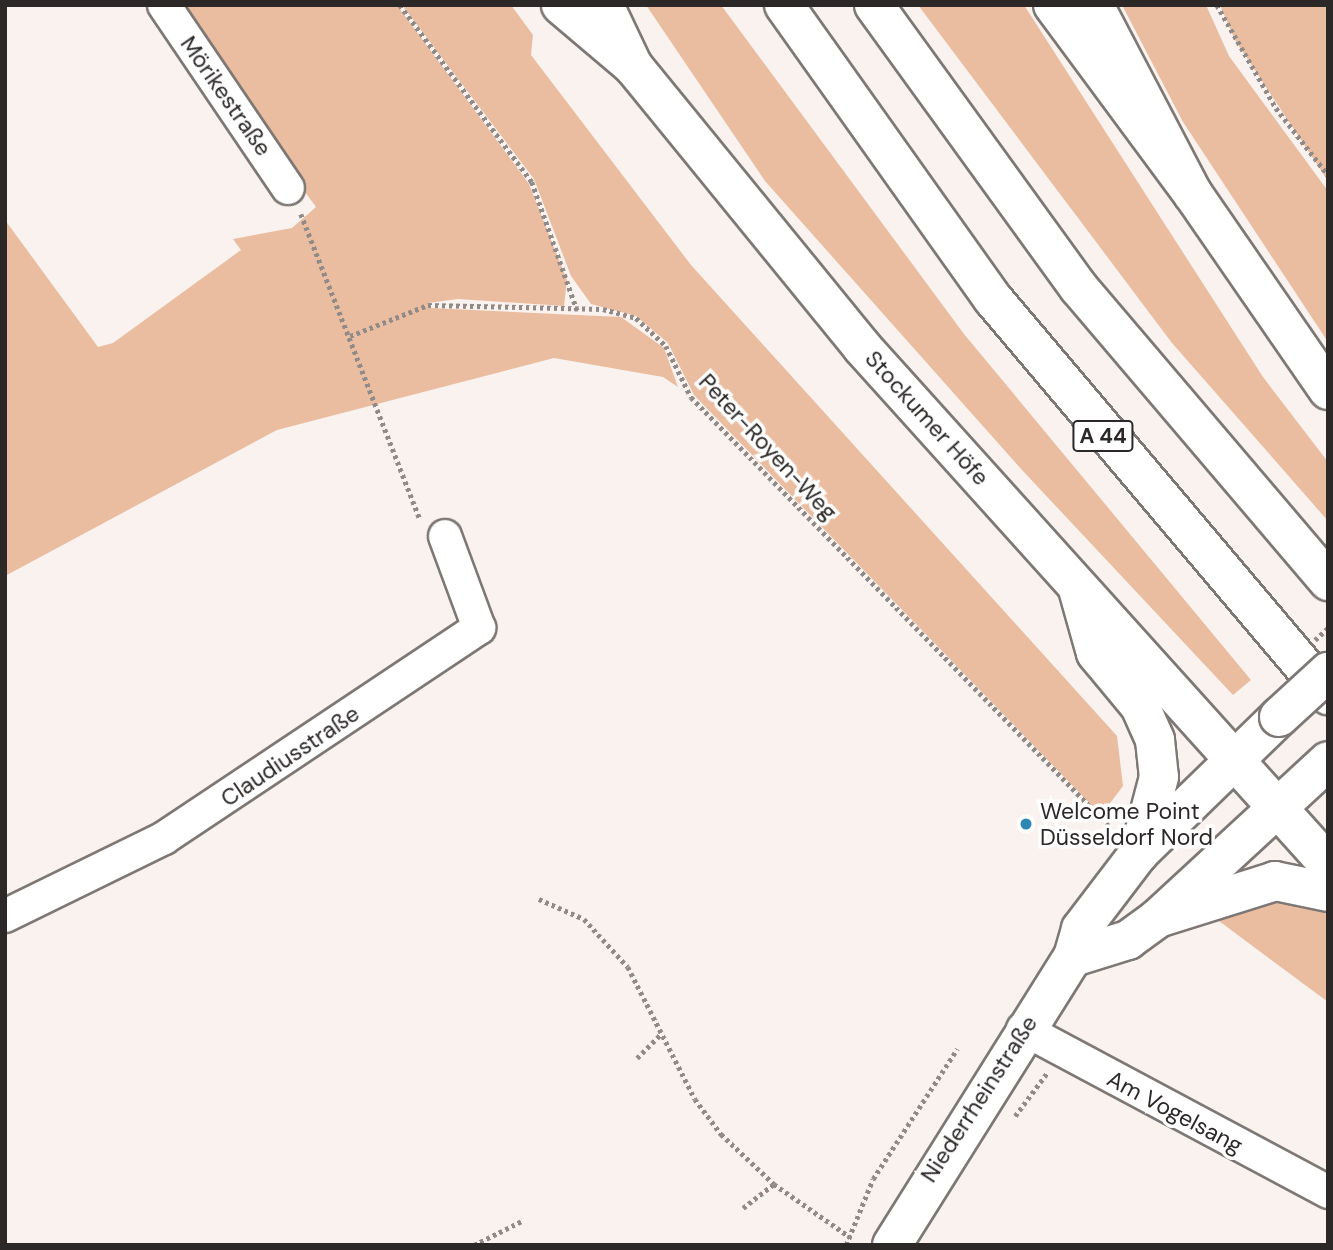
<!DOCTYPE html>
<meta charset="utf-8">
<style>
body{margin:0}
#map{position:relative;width:1333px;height:1250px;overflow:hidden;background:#f9f2ee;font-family:"DM Sans",sans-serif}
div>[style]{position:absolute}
.green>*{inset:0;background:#ebbda0}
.path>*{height:4.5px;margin-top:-2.25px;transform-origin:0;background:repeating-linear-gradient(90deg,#908b89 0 3.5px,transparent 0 7px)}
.roads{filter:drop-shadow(2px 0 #7e7875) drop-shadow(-2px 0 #7e7875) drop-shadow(0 2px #7e7875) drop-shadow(0 -2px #7e7875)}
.minor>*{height:32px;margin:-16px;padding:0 16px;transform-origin:16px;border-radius:16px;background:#fff}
.secondary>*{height:38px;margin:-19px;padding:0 19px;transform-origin:19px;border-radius:19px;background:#fff}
.primary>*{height:38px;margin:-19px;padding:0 19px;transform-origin:19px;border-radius:19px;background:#fff}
.motorway>*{height:38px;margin:-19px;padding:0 19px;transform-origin:19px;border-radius:19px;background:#fff}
.path-bridge>*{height:4.5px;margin-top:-2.25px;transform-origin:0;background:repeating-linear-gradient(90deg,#908b89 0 3.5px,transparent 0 7px)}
.bridges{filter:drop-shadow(2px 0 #7e7875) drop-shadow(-2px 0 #7e7875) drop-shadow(0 2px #7e7875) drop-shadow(0 -2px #7e7875)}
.secondary-bridge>*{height:38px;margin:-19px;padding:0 19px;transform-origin:19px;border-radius:19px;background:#fff}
.dots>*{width:19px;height:19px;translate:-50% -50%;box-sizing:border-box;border:4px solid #fff;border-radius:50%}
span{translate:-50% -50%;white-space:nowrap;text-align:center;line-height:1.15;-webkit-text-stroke:7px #fff;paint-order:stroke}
.shield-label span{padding:2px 5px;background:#fff;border:2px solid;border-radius:5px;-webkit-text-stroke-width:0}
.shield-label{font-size:21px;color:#2b2827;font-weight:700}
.street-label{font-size:23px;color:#2b2827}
.poi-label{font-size:23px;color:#2b2827}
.left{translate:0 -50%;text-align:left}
.frame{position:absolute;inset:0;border:7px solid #2b2827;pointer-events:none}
</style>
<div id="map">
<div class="green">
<div style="clip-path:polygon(168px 5px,397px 5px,529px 184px,567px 280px,564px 306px,458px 299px,428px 303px,431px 308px,621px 317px,664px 348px,678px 387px,663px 377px,554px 358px,277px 430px,5px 576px,5px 220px,98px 347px,113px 343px,241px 250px,233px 239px,292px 228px,316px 207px)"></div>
<div style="clip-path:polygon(402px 5px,511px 5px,533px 35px,531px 55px,691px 265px,1117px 736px,1123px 786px,1101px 815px,694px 395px,668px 343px,636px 316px,591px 304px,571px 276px,534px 179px)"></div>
<div style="clip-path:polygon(646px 5px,721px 5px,964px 334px,1251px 680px,1233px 695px,1022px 470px,765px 181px)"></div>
<div style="clip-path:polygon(918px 5px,1024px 5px,1263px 377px,1328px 462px,1328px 521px,1172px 343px)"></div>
<div style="clip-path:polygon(1122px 5px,1206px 5px,1229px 56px,1328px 191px,1328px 342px,1183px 122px)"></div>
<div style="clip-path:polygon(1220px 5px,1328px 5px,1328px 181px,1235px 40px)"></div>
<div style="clip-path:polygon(1267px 900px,1328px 900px,1328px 1002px,1219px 921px)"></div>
</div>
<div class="path">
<div style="left:400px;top:5px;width:221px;rotate:53.3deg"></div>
<div style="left:532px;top:182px;width:136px;rotate:70.6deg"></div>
<div style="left:1217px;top:5px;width:119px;rotate:60.2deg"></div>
<div style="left:1276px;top:108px;width:85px;rotate:52.2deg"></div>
<div style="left:301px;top:214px;width:327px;rotate:68.7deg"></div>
<div style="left:350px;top:336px;width:84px;rotate:-21.7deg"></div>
<div style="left:428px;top:305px;width:175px;rotate:1.3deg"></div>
<div style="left:603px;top:309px;width:34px;rotate:15deg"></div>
<div style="left:636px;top:318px;width:41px;rotate:43deg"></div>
<div style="left:666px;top:346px;width:57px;rotate:63.9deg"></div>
<div style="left:691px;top:397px;width:602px;rotate:45.74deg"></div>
<div style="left:539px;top:899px;width:49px;rotate:24deg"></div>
<div style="left:584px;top:919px;width:65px;rotate:47.5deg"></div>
<div style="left:628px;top:967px;width:148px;rotate:63.1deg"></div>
<div style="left:695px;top:1099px;width:44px;rotate:53.4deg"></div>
<div style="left:721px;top:1134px;width:73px;rotate:43.3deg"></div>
<div style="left:774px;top:1184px;width:93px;rotate:34.9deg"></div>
<div style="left:637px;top:1058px;width:33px;rotate:-45deg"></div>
<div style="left:1015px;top:1116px;width:54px;rotate:-53.3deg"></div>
<div style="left:743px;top:1208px;width:39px;rotate:-38deg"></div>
<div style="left:474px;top:1245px;width:54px;rotate:-26.6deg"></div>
<div style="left:846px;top:1245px;width:71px;rotate:-67.8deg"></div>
<div style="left:873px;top:1179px;width:155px;rotate:-57.1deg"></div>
</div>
<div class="roads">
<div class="minor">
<div style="left:164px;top:5px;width:221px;rotate:55.9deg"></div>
<div style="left:5px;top:916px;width:177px;rotate:-26.1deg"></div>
<div style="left:164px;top:838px;width:379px;rotate:-33.7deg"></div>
<div style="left:479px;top:628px;width:98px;rotate:-110.3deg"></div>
<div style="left:1023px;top:1029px;width:346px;rotate:28.1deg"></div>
</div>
<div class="secondary">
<div style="left:1073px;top:957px;width:58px;rotate:-17.2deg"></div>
<div style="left:1128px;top:940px;width:37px;rotate:-36deg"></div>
<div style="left:1158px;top:918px;width:231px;rotate:-42.7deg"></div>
<div style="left:892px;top:1245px;width:340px;rotate:-57.9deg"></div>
<div style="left:1073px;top:957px;width:29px;rotate:-74deg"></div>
<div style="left:1081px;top:929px;width:96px;rotate:-52.7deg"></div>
<div style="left:1139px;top:853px;width:195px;rotate:-44.2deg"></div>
</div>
<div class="primary">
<div style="left:561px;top:5px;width:94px;rotate:40.3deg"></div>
<div style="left:633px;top:66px;width:362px;rotate:50.8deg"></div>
<div style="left:862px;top:347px;width:696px;rotate:47.97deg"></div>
<div style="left:1094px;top:5px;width:213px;rotate:62.4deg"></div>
<div style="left:1193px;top:194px;width:238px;rotate:55.4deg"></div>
<div style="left:1078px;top:589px;width:66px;rotate:74.3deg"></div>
<div style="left:1096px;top:653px;width:69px;rotate:50.3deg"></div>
<div style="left:1140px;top:706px;width:37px;rotate:66deg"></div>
<div style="left:1155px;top:740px;width:37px;rotate:84deg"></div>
<div style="left:1159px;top:777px;width:79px;rotate:104.7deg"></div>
<div style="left:1158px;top:918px;width:123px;rotate:-17.5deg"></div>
<div style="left:1275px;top:881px;width:54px;rotate:11.7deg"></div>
</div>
<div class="motorway">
<div style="left:604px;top:5px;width:68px;rotate:64.6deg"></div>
<div style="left:784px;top:5px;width:361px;rotate:54.6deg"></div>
<div style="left:993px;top:299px;width:519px;rotate:49.77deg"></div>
<div style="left:874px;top:5px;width:349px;rotate:54.1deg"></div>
<div style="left:1079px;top:288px;width:385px;rotate:49.6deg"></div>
<div style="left:1053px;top:5px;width:235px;rotate:53.5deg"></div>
</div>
</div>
<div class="path-bridge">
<div style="left:1315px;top:640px;width:18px;rotate:-43deg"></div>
</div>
<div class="bridges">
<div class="secondary-bridge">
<div style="left:1279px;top:717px;width:67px;rotate:-42.6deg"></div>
</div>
</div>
<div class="dots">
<div style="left:1026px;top:824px;background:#2d87b5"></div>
</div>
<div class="shield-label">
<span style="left:1103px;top:436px">A 44</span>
</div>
<div class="street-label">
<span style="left:226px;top:96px;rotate:55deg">Mörikestraße</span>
<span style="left:927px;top:418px;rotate:48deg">Stockumer Höfe</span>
<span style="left:768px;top:447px;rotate:47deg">Peter-Royen-Weg</span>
<span style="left:290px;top:756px;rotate:-34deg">Claudiusstraße</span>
<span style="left:979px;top:1099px;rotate:-57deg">Niederrheinstraße</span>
<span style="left:1175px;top:1112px;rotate:28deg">Am Vogelsang</span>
</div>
<div class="poi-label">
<span class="left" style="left:1040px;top:824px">Welcome Point<br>Düsseldorf Nord</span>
</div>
<div class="frame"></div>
</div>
